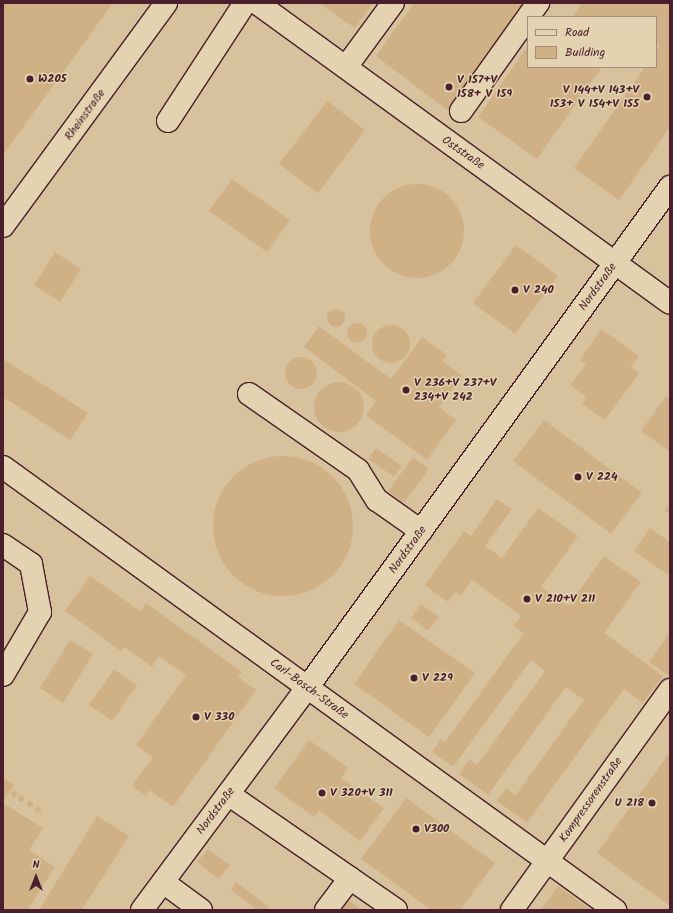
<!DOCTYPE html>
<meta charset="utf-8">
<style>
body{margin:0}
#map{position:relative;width:673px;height:913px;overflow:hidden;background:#e4d3b0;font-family:Kalam,sans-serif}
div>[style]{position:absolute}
.built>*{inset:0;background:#d8c29e}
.building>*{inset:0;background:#d0b185}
.round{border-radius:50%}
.roads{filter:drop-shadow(1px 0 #4a1f2b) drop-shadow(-1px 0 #4a1f2b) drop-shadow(0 1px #4a1f2b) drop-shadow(0 -1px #4a1f2b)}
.minor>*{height:22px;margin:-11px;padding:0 11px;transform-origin:11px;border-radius:11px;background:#e4d3b0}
.dots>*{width:11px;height:11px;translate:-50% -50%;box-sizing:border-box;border:2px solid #e4d3b0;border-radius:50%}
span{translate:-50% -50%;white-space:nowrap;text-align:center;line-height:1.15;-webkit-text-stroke:3px #e4d3b0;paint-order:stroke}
.poi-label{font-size:12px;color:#4a1f2b;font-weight:700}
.left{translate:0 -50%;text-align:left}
.right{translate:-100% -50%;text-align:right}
.street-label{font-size:12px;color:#4a1f2b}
.frame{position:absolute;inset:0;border:4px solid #4a1f2b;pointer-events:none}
.legend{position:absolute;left:527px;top:16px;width:130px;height:52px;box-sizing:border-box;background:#e4d3b0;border:1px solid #a68b7b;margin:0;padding:5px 7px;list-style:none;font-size:12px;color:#4a1f2b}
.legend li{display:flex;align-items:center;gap:8px;height:20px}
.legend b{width:20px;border:1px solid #a68b7b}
.north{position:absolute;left:16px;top:857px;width:40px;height:40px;-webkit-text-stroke:3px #e4d3b0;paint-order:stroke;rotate:0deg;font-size:11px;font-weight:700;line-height:16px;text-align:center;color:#4a1f2b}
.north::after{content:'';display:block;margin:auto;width:14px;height:18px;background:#4a1f2b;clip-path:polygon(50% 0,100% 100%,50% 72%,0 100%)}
</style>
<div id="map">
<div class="built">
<div style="clip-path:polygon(evenodd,3px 3px,670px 3px,670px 910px,3px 910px,3px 3px,528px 17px,656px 17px,656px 67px,528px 67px,528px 17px)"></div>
</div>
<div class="building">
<div style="clip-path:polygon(3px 3px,113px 3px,3px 155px)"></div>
<div style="clip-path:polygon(319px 3px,373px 3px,355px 28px)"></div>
<div style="clip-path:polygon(414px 3px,541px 3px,458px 118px,376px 56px)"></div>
<div style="clip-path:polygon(582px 3px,670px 3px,670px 127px,619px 200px,574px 168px,645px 67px,656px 67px,656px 51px,660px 46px,656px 44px,656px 17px,572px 17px)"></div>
<div style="clip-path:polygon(528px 46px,528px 67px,602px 67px,537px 159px,478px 117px)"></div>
<div style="clip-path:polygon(327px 101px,365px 130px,318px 193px,279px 164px)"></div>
<div style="clip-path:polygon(232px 179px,290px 220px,267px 252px,209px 211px)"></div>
<div class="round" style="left:370px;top:184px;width:94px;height:94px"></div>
<div style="clip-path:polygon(516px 245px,558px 276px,515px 334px,473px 303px)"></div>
<div style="clip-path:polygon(55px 252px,81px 269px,60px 302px,34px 285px)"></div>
<div class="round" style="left:327px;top:309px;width:18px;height:18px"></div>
<div class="round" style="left:347px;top:323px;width:20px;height:20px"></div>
<div class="round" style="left:372px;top:325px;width:38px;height:38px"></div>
<div style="clip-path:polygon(319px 326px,391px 379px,422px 337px,447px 355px,442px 361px,462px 376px,439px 407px,456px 420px,427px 460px,366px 415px,376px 401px,304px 347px)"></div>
<div style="clip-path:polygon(601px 329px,639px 356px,631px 367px,639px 373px,605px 420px,582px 404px,586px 397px,570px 385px,586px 364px,580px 360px)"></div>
<div class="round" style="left:285px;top:357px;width:32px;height:32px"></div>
<div style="clip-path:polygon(3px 359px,88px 413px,70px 440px,3px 397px)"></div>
<div class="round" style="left:314px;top:382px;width:50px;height:50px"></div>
<div style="clip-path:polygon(666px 396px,670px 399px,670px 452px,641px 431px)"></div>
<div style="clip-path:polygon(544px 420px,642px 493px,611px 534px,513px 461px)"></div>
<div style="clip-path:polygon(376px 448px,402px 466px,394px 477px,368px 459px)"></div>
<div class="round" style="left:213px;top:456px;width:140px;height:140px"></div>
<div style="clip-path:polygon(413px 457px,429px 469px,404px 503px,388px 491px)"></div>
<div style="clip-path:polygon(497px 499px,512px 509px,485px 546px,502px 558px,538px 508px,578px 536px,541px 587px,568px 606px,604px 556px,641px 582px,604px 633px,663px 676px,643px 703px,624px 689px,527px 823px,497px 801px,506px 788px,516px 795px,584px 700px,566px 687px,488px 795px,459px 774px,470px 759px,477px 765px,545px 671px,531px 660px,453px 767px,432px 752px,441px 739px,445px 742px,524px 633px,513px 626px,521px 616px,472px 580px,461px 596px,455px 592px,448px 602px,425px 585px,464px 531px,471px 536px)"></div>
<div style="clip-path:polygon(670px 504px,670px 514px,665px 511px)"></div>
<div style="clip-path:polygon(650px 528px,670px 542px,670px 576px,634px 551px)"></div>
<div style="clip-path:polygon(90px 576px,140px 611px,146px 603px,242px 672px,238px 677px,256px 690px,173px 807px,149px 790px,146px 796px,132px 786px,153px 757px,136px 745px,186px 675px,159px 656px,152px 667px,124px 647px,121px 651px,65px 611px)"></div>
<div style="clip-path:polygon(421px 604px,439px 617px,428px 631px,411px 618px)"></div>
<div style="clip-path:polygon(399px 620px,475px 673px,429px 737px,354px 684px)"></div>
<div style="clip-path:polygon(670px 632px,670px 672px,668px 675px,649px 662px)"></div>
<div style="clip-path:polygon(70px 640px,93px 654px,63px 703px,40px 688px)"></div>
<div style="clip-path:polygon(114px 669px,137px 685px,112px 721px,89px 705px)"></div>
<div style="clip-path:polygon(309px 740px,348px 768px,341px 778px,384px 808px,360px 841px,319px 811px,314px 817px,274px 788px)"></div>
<div style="clip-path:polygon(670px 752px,670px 906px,597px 853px)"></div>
<div style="clip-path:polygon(3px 778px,14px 785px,3px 802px)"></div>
<div class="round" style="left:11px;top:791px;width:6px;height:6px"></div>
<div class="round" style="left:18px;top:796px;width:6px;height:6px"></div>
<div style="clip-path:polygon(406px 798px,495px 863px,460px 910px,431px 910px,361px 859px)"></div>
<div class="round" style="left:27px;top:801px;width:6px;height:6px"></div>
<div style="clip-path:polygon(3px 803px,43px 828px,29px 850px,55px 867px,28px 910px,3px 910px)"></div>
<div class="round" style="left:35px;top:807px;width:6px;height:6px"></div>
<div style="clip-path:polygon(97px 816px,129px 836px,82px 910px,39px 910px)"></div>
<div style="clip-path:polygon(208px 849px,230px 865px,219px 879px,197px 862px)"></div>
<div style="clip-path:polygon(236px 882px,269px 907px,267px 910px,258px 910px,231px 890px)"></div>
<div style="clip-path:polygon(558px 886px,591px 910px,541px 910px)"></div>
<div style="clip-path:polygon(344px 897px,362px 910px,335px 910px)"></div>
</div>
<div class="roads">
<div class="minor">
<div style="left:257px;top:3px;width:510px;rotate:35.99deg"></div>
<div style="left:346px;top:67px;width:79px;rotate:-53.7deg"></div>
<div style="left:461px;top:111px;width:133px;rotate:-54.5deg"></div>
<div style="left:168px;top:121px;width:141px;rotate:-56.9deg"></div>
<div style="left:3px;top:226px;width:276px;rotate:-53.8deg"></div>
<div style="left:249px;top:394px;width:133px;rotate:34.9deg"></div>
<div style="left:358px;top:470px;width:36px;rotate:58deg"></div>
<div style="left:377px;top:500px;width:54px;rotate:35.2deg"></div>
<div style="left:3px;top:467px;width:756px;rotate:35.9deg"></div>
<div style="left:3px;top:545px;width:34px;rotate:34deg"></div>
<div style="left:31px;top:564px;width:49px;rotate:79.4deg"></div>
<div style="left:40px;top:612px;width:73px;rotate:120.4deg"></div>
<div style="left:228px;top:794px;width:204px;rotate:34.6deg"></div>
<div style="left:163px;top:882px;width:47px;rotate:36.4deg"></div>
<div style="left:142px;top:910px;width:277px;rotate:-53.4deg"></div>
<div style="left:307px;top:688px;width:619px;rotate:-54.07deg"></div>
<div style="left:326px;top:910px;width:40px;rotate:-53deg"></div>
<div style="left:512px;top:910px;width:271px;rotate:-54.3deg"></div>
</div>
</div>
<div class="dots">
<div style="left:30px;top:79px;background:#4a1f2b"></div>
<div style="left:449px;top:87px;background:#4a1f2b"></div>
<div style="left:647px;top:97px;background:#4a1f2b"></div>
<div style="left:515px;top:290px;background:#4a1f2b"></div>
<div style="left:406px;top:390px;background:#4a1f2b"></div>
<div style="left:578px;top:477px;background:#4a1f2b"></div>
<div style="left:527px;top:599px;background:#4a1f2b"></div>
<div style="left:414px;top:678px;background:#4a1f2b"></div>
<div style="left:196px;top:717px;background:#4a1f2b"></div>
<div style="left:322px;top:793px;background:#4a1f2b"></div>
<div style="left:652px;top:803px;background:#4a1f2b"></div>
<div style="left:416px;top:829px;background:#4a1f2b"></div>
</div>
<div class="poi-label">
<span class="left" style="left:38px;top:79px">W205</span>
<span class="left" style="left:457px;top:87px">V 157+V<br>158+ V 159</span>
<span class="right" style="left:639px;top:97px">V 144+V 143+V<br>153+ V 154+V 155</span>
<span class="left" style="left:523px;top:290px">V 240</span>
<span class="left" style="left:414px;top:390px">V 236+V 237+V<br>234+V 242</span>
<span class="left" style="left:586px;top:477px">V 224</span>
<span class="left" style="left:535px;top:599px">V 210+V 211</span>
<span class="left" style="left:422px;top:678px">V 229</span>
<span class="left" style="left:204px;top:717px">V 330</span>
<span class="left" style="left:330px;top:793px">V 320+V 311</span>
<span class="right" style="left:644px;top:803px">U 218</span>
<span class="left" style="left:424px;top:829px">V300</span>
</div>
<div class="street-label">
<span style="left:85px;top:115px;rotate:-54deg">Rheinstraße</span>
<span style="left:463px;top:153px;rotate:35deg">Oststraße</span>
<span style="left:598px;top:287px;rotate:-54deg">Nordstraße</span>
<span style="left:408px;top:550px;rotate:-54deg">Nordstraße</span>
<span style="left:309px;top:689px;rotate:36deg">Carl-Bosch-Straße</span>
<span style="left:591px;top:800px;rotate:-55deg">Kompressorenstraße</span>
<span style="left:216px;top:811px;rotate:-53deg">Nordstraße</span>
</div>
<div class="frame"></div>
<ul class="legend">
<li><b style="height:5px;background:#e4d3b0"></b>Road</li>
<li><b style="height:11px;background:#d0b185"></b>Building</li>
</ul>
<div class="north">N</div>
</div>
